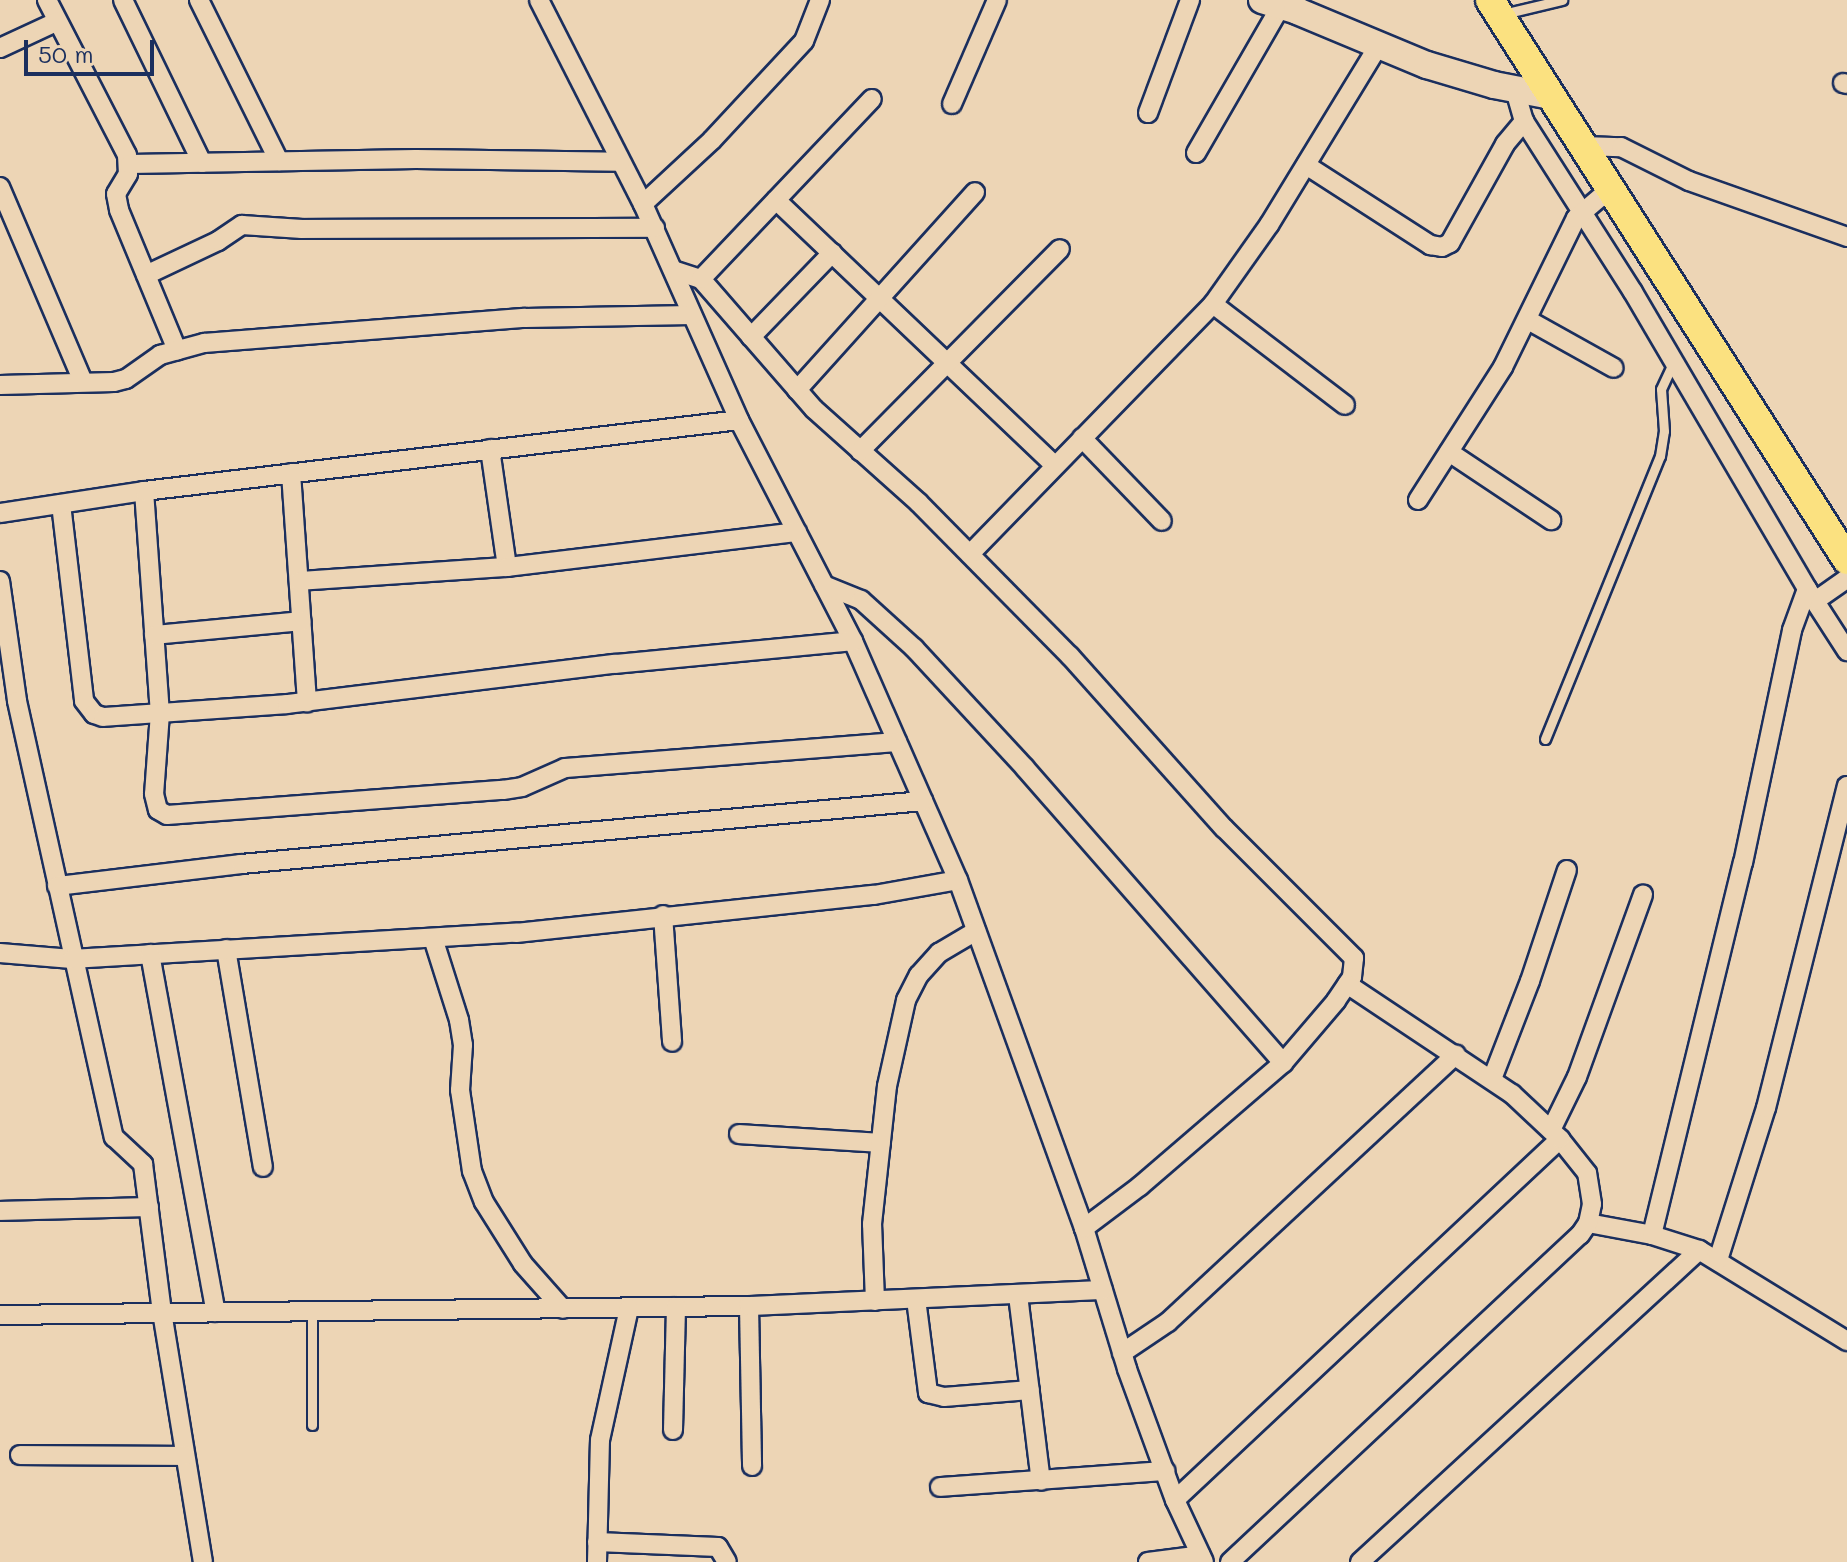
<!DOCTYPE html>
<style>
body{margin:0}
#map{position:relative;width:1847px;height:1562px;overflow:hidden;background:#edd5b5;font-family:Mali,sans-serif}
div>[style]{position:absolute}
.roads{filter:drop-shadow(2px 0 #1b2f5e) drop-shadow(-2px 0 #1b2f5e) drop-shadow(0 2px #1b2f5e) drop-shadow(0 -2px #1b2f5e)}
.lane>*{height:9px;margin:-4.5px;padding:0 4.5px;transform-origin:4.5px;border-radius:4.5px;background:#edd5b5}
.street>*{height:18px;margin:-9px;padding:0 9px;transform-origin:9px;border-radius:9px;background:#edd5b5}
.secondary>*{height:26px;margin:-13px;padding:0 13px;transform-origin:13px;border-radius:13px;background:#edd5b5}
.primary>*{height:28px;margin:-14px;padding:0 14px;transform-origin:14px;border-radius:14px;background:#fbe180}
span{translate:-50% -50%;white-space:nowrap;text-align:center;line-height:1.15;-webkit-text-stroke:6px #edd5b5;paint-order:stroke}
.scale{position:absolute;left:24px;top:40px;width:130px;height:36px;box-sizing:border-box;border:4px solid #1b2f5e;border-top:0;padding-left:10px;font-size:24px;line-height:28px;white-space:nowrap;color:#1b2f5e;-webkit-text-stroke:6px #edd5b5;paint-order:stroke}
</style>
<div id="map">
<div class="roads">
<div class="lane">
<div style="left:1503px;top:14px;width:61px;rotate:-13.3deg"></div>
<div style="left:1545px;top:739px;width:305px;rotate:-67.9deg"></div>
<div style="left:1660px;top:456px;width:25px;rotate:-81deg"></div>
<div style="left:1664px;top:431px;width:42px;rotate:-94.1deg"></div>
<div style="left:1661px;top:389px;width:31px;rotate:-65deg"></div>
<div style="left:312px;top:1312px;width:113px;rotate:90deg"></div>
</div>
<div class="street">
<div style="left:47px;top:0;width:174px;rotate:62.7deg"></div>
<div style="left:127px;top:155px;width:19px;rotate:87deg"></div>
<div style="left:128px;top:174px;width:23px;rotate:121deg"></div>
<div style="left:116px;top:194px;width:16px;rotate:79deg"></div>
<div style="left:119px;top:210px;width:152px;rotate:67.5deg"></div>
<div style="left:123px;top:0;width:181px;rotate:64.1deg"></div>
<div style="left:199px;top:0;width:180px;rotate:63.6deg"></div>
<div style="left:539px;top:0;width:229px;rotate:63deg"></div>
<div style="left:643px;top:204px;width:236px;rotate:66deg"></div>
<div style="left:739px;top:420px;width:249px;rotate:62.7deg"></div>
<div style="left:853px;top:641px;width:261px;rotate:66.3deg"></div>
<div style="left:958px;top:880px;width:370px;rotate:70.1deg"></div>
<div style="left:1084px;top:1228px;width:147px;rotate:73deg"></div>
<div style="left:1127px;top:1369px;width:140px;rotate:69.9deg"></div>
<div style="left:1175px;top:1500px;width:68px;rotate:64.9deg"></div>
<div style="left:0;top:48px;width:62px;rotate:-24.9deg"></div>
<div style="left:1843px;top:83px;width:4px;rotate:14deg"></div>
<div style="left:1515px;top:90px;width:32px;rotate:74deg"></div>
<div style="left:1524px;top:121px;width:203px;rotate:57.5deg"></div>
<div style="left:1633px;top:292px;width:344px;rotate:59.6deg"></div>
<div style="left:1807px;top:589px;width:74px;rotate:57.2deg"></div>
<div style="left:952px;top:104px;width:113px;rotate:-66.6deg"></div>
<div style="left:1148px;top:113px;width:121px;rotate:-69.6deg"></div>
<div style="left:1583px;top:146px;width:38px;rotate:2deg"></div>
<div style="left:1621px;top:147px;width:76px;rotate:26.6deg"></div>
<div style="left:1689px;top:181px;width:168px;rotate:19.5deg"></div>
<div style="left:1196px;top:153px;width:170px;rotate:-60deg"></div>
<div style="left:130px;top:164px;width:286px;rotate:-1deg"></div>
<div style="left:416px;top:159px;width:204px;rotate:0.8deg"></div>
<div style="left:1306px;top:165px;width:148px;rotate:32.8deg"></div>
<div style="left:1430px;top:245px;width:12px;rotate:9deg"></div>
<div style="left:1442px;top:247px;width:9px;rotate:-27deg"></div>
<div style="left:1450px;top:243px;width:113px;rotate:-60.9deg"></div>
<div style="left:1505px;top:144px;width:30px;rotate:-50deg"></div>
<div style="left:0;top:187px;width:212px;rotate:66.9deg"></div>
<div style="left:776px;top:200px;width:385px;rotate:43.6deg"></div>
<div style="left:643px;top:204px;width:94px;rotate:-42.8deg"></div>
<div style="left:712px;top:140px;width:135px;rotate:-47.1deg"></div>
<div style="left:804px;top:41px;width:44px;rotate:-68.7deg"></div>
<div style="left:673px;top:270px;width:29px;rotate:18deg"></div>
<div style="left:701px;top:279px;width:172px;rotate:49deg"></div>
<div style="left:814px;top:409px;width:141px;rotate:41.8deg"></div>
<div style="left:919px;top:503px;width:215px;rotate:45.4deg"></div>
<div style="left:1070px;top:656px;width:231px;rotate:48.2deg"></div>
<div style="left:1224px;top:828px;width:184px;rotate:45deg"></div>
<div style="left:1354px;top:958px;width:19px;rotate:96deg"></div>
<div style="left:1352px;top:977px;width:29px;rotate:124deg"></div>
<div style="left:1336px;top:1001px;width:82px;rotate:130.5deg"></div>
<div style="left:1283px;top:1063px;width:189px;rotate:139.3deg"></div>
<div style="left:1140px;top:1186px;width:70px;rotate:143.1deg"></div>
<div style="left:146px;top:275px;width:80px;rotate:-25.3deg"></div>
<div style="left:218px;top:241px;width:29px;rotate:-34deg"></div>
<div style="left:242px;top:225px;width:60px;rotate:3.8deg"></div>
<div style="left:302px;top:229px;width:353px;rotate:-0.2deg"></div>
<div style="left:701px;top:279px;width:248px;rotate:-46.5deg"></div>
<div style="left:1213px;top:304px;width:166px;rotate:37.4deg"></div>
<div style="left:1528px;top:320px;width:98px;rotate:29.2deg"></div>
<div style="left:751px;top:337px;width:117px;rotate:-46deg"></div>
<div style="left:0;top:385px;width:114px;rotate:-1.5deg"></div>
<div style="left:114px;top:382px;width:12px;rotate:-14deg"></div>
<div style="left:126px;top:379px;width:42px;rotate:-35.2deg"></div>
<div style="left:160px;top:355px;width:46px;rotate:-15.3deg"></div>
<div style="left:204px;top:343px;width:322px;rotate:-4.5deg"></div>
<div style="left:525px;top:318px;width:167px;rotate:-1deg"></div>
<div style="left:797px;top:390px;width:266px;rotate:-48deg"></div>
<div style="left:1082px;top:438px;width:115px;rotate:46.1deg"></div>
<div style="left:490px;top:449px;width:119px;rotate:81.8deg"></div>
<div style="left:860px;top:451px;width:284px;rotate:-45.3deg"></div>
<div style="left:1449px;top:452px;width:123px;rotate:33.7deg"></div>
<div style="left:291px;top:473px;width:230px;rotate:86deg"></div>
<div style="left:144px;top:491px;width:223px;rotate:85.9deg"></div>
<div style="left:160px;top:713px;width:81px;rotate:94.2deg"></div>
<div style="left:154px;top:794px;width:16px;rotate:76deg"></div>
<div style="left:158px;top:810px;width:10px;rotate:29deg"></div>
<div style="left:167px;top:815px;width:337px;rotate:-4.3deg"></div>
<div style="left:503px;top:790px;width:19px;rotate:-9deg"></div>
<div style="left:522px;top:787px;width:47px;rotate:-23.8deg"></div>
<div style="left:565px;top:768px;width:333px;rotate:-4.5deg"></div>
<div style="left:1418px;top:500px;width:158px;rotate:-57.4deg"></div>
<div style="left:1503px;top:367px;width:166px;rotate:-63.9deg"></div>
<div style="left:1576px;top:218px;width:45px;rotate:-40.5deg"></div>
<div style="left:61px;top:504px;width:198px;rotate:83.3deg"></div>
<div style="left:84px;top:701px;width:16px;rotate:52deg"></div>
<div style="left:94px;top:714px;width:9px;rotate:18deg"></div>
<div style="left:103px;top:717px;width:184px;rotate:-4deg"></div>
<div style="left:287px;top:704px;width:330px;rotate:-7deg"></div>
<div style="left:615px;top:664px;width:239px;rotate:-5.5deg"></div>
<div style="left:0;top:513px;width:146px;rotate:-8.7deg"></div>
<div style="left:144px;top:491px;width:599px;rotate:-6.8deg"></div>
<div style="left:970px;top:554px;width:349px;rotate:-45.8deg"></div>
<div style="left:1213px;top:304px;width:97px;rotate:-54.7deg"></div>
<div style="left:1269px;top:225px;width:211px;rotate:-58.6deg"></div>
<div style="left:0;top:581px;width:121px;rotate:81.9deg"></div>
<div style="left:17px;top:701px;width:447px;rotate:77.5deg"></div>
<div style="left:114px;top:1137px;width:40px;rotate:43deg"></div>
<div style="left:143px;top:1164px;width:149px;rotate:82.7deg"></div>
<div style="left:162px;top:1312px;width:253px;rotate:80.7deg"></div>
<div style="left:299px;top:581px;width:208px;rotate:-3.9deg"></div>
<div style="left:507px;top:567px;width:292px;rotate:-6.9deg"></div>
<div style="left:824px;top:585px;width:40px;rotate:22deg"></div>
<div style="left:861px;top:600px;width:72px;rotate:42.2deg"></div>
<div style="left:914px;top:648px;width:163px;rotate:47.2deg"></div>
<div style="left:1025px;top:768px;width:392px;rotate:48.8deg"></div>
<div style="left:1815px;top:601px;width:39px;rotate:-35deg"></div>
<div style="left:154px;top:635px;width:148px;rotate:-5.4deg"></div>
<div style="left:57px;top:886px;width:185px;rotate:-6.8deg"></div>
<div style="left:241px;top:864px;width:685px;rotate:-5.28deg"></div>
<div style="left:663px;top:915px;width:127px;rotate:85.9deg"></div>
<div style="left:433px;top:938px;width:86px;rotate:72.4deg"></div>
<div style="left:459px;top:1020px;width:25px;rotate:81deg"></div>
<div style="left:463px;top:1045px;width:45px;rotate:93.8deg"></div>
<div style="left:460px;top:1090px;width:82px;rotate:81.6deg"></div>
<div style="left:472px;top:1171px;width:33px;rotate:69deg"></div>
<div style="left:484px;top:1202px;width:73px;rotate:57.8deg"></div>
<div style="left:523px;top:1264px;width:60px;rotate:48.4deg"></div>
<div style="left:226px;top:949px;width:221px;rotate:80.4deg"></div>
<div style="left:0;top:953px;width:72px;rotate:4.8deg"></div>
<div style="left:72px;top:959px;width:445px;rotate:-3.4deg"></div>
<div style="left:516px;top:933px;width:360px;rotate:-6.1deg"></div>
<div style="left:874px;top:895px;width:85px;rotate:-10.1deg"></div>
<div style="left:150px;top:954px;width:364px;rotate:79.6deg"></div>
<div style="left:1492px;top:1079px;width:105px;rotate:-68.8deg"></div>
<div style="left:1530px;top:981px;width:117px;rotate:-71.6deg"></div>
<div style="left:1551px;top:1130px;width:59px;rotate:-63.9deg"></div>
<div style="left:1577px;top:1077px;width:194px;rotate:-70.1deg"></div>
<div style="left:739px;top:1134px;width:142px;rotate:3.6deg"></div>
<div style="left:0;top:1211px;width:149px;rotate:-1.5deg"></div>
<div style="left:1588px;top:1223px;width:65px;rotate:10.6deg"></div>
<div style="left:1652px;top:1235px;width:49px;rotate:17.7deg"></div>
<div style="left:1699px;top:1250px;width:174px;rotate:31.6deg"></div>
<div style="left:1652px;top:1235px;width:383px;rotate:-76.3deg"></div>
<div style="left:1743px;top:863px;width:238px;rotate:-78.1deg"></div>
<div style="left:1792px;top:630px;width:44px;rotate:-69.9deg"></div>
<div style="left:1718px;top:1260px;width:159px;rotate:-72.5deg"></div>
<div style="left:1766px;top:1108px;width:332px;rotate:-75.9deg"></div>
<div style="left:1018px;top:1295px;width:187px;rotate:83deg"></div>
<div style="left:916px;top:1299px;width:95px;rotate:82.7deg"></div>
<div style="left:928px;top:1393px;width:16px;rotate:14deg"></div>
<div style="left:944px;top:1397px;width:86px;rotate:-4.7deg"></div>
<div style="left:875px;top:1301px;width:77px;rotate:-92.2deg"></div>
<div style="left:872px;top:1224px;width:139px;rotate:-83.8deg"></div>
<div style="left:887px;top:1086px;width:88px;rotate:-77.5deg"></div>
<div style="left:906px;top:1000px;width:28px;rotate:-63deg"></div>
<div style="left:919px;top:975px;width:30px;rotate:-48deg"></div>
<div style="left:939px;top:953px;width:43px;rotate:-30.7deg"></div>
<div style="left:749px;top:1306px;width:160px;rotate:88.9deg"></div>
<div style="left:0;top:1315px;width:749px;rotate:-0.69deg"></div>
<div style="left:749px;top:1306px;width:354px;rotate:-2.6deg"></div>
<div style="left:1122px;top:1353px;width:55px;rotate:-34deg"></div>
<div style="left:1168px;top:1322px;width:393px;rotate:-42.9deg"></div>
<div style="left:673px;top:1430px;width:123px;rotate:-88.6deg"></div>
<div style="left:20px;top:1455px;width:165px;rotate:0.3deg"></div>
<div style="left:940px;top:1487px;width:226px;rotate:-4.1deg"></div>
<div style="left:1175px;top:1500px;width:528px;rotate:-43.16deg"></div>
<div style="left:597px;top:1542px;width:121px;rotate:2.4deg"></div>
<div style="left:718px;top:1547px;width:17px;rotate:59deg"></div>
<div style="left:597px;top:1562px;width:122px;rotate:-88.6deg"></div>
<div style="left:600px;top:1440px;width:135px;rotate:-77.6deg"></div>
<div style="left:1148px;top:1562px;width:53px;rotate:-7.5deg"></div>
<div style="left:1230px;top:1562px;width:479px;rotate:-43.1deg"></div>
<div style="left:1580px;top:1235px;width:14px;rotate:-56deg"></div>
<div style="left:1588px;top:1223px;width:19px;rotate:-78deg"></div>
<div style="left:1592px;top:1204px;width:31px;rotate:-99deg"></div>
<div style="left:1587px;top:1173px;width:43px;rotate:-128.5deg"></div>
<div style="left:1560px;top:1139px;width:66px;rotate:-136.8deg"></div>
<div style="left:1512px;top:1094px;width:198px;rotate:-146.3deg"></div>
<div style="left:1360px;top:1562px;width:461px;rotate:-42.6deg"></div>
</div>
<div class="secondary">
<div style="left:1262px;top:0;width:37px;rotate:17deg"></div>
<div style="left:1297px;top:11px;width:141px;rotate:22.6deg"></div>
<div style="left:1427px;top:65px;width:70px;rotate:16.6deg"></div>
<div style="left:1494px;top:85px;width:58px;rotate:10.9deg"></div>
</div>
<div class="primary">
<div style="left:1490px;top:0;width:664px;rotate:57.48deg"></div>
</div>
</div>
<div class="scale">50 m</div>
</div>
